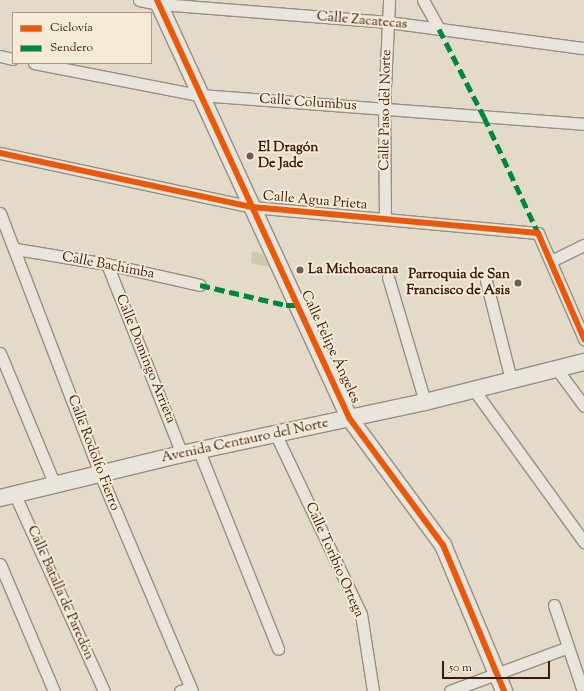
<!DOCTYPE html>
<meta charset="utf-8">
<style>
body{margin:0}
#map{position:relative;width:584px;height:691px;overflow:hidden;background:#e3dac9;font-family:"Sorts Mill Goudy",serif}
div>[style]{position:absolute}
.green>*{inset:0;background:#c9cdad}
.roads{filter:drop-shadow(1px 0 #978e82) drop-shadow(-1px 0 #978e82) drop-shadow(0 1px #978e82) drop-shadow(0 -1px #978e82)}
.street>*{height:11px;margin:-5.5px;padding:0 5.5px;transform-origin:5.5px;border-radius:5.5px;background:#e9e4dc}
.secondary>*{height:16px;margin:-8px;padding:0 8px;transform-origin:8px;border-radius:8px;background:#e9e4dc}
.quiet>*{height:5px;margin-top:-2.5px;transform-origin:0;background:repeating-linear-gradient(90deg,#00873e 0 10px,transparent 0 15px)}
.cycleway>*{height:6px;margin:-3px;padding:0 3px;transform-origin:3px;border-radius:3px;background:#e8590c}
.dots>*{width:11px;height:11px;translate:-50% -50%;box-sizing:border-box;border:2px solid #f4ead5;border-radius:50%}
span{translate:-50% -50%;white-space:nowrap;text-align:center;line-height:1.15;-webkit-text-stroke:4px #f4ead5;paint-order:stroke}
.street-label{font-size:14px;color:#3b1a0d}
.poi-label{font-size:14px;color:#3b1a0d;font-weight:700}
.left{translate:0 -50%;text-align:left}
.right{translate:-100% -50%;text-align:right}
.legend{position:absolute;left:12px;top:12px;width:140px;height:52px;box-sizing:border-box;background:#f4ead5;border:1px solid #aa9785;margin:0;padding:5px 7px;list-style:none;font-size:12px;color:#3b1a0d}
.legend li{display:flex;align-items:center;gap:8px;height:20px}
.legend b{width:20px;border:1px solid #aa9785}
.scale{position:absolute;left:442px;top:661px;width:108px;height:18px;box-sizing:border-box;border:2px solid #3b1a0d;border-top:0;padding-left:5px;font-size:12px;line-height:14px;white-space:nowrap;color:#3b1a0d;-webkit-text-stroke:3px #f4ead5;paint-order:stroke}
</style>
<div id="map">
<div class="green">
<div style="clip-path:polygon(252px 251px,263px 254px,269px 267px,251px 263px)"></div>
</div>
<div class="roads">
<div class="street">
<div style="left:139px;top:0;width:21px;rotate:11deg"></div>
<div style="left:160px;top:4px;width:229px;rotate:4.5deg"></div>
<div style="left:388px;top:22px;width:198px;rotate:7.6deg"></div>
<div style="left:423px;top:0;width:33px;rotate:61deg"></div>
<div style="left:0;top:56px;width:13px;rotate:13deg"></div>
<div style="left:34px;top:63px;width:168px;rotate:11deg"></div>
<div style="left:199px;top:95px;width:386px;rotate:4.3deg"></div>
<div style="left:0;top:153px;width:258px;rotate:12.1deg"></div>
<div style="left:252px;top:207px;width:287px;rotate:5.2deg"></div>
<div style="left:538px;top:233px;width:116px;rotate:66.5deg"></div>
<div style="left:0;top:213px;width:280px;rotate:69deg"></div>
<div style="left:100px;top:474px;width:236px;rotate:67deg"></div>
<div style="left:385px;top:219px;width:111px;rotate:-90.5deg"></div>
<div style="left:384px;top:108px;width:108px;rotate:-87.3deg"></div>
<div style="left:16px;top:249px;width:92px;rotate:9.4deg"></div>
<div style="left:107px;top:264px;width:95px;rotate:12.7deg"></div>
<div style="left:551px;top:261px;width:37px;rotate:-26deg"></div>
<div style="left:107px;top:264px;width:204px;rotate:68.5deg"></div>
<div style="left:388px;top:277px;width:130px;rotate:73.5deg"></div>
<div style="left:486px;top:281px;width:102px;rotate:75.8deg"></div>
<div style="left:0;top:353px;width:143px;rotate:67.4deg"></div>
<div style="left:556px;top:368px;width:47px;rotate:53.6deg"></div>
<div style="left:474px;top:390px;width:188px;rotate:54.1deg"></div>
<div style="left:276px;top:435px;width:198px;rotate:64.6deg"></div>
<div style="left:361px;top:614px;width:78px;rotate:81.1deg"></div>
<div style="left:199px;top:451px;width:213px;rotate:68.2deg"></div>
<div style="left:15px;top:495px;width:215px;rotate:65.6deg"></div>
<div style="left:0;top:564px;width:138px;rotate:67deg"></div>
<div style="left:554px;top:605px;width:91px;rotate:71.4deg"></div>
<div style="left:180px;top:691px;width:11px;rotate:-15deg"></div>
<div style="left:450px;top:691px;width:126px;rotate:-20.4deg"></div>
</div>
<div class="secondary">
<div style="left:157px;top:0;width:461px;rotate:65.3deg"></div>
<div style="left:350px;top:419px;width:157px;rotate:53.6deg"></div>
<div style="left:443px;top:545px;width:158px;rotate:67.3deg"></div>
<div style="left:0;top:498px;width:187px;rotate:-13.6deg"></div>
<div style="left:182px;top:454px;width:249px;rotate:-12.1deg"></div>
<div style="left:425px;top:402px;width:164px;rotate:-14.1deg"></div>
</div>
</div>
<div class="quiet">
<div style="left:439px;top:29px;width:99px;rotate:62.9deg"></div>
<div style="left:484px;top:117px;width:128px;rotate:65deg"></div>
<div style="left:200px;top:285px;width:88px;rotate:13.1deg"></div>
<div style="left:286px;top:305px;width:12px"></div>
</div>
<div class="cycleway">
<div style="left:157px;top:0;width:461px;rotate:65.3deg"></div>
<div style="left:350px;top:419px;width:157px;rotate:53.6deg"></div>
<div style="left:443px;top:545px;width:158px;rotate:67.3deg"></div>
<div style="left:0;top:153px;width:258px;rotate:12.1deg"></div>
<div style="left:252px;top:207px;width:287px;rotate:5.2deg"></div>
<div style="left:538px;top:233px;width:116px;rotate:66.5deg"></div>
</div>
<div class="dots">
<div style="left:250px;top:156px;background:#765d4f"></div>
<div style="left:300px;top:270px;background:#765d4f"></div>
<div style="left:518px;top:283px;background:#765d4f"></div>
</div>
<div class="street-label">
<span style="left:362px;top:21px;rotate:5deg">Calle Zacatecas</span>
<span style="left:308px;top:103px;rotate:4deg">Calle Columbus</span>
<span style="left:386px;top:110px;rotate:-89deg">Calle Paso del Norte</span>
<span style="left:315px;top:201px;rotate:5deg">Calle Agua Prieta</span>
<span style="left:108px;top:266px;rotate:11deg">Calle Bachimba</span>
<span style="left:330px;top:347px;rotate:65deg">Calle Felipe Ángeles</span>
<span style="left:145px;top:359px;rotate:68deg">Calle Domingo Arrieta</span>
<span style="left:245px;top:441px;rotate:-12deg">Avenida Centauro del Norte</span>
<span style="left:93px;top:453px;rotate:69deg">Calle Rodolfo Fierro</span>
<span style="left:334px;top:560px;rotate:66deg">Calle Toribio Ortega</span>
<span style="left:60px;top:593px;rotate:66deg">Calle Batalla de Paredón</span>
</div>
<div class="poi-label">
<span class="left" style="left:258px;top:156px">El Dragón<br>De Jade</span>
<span class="left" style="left:308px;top:270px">La Michoacana</span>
<span class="right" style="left:510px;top:283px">Parroquia de San<br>Francisco de Asis</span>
</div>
<ul class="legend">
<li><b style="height:5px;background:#e8590c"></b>Ciclovía</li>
<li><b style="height:5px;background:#00873e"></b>Sendero</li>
</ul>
<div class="scale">50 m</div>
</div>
